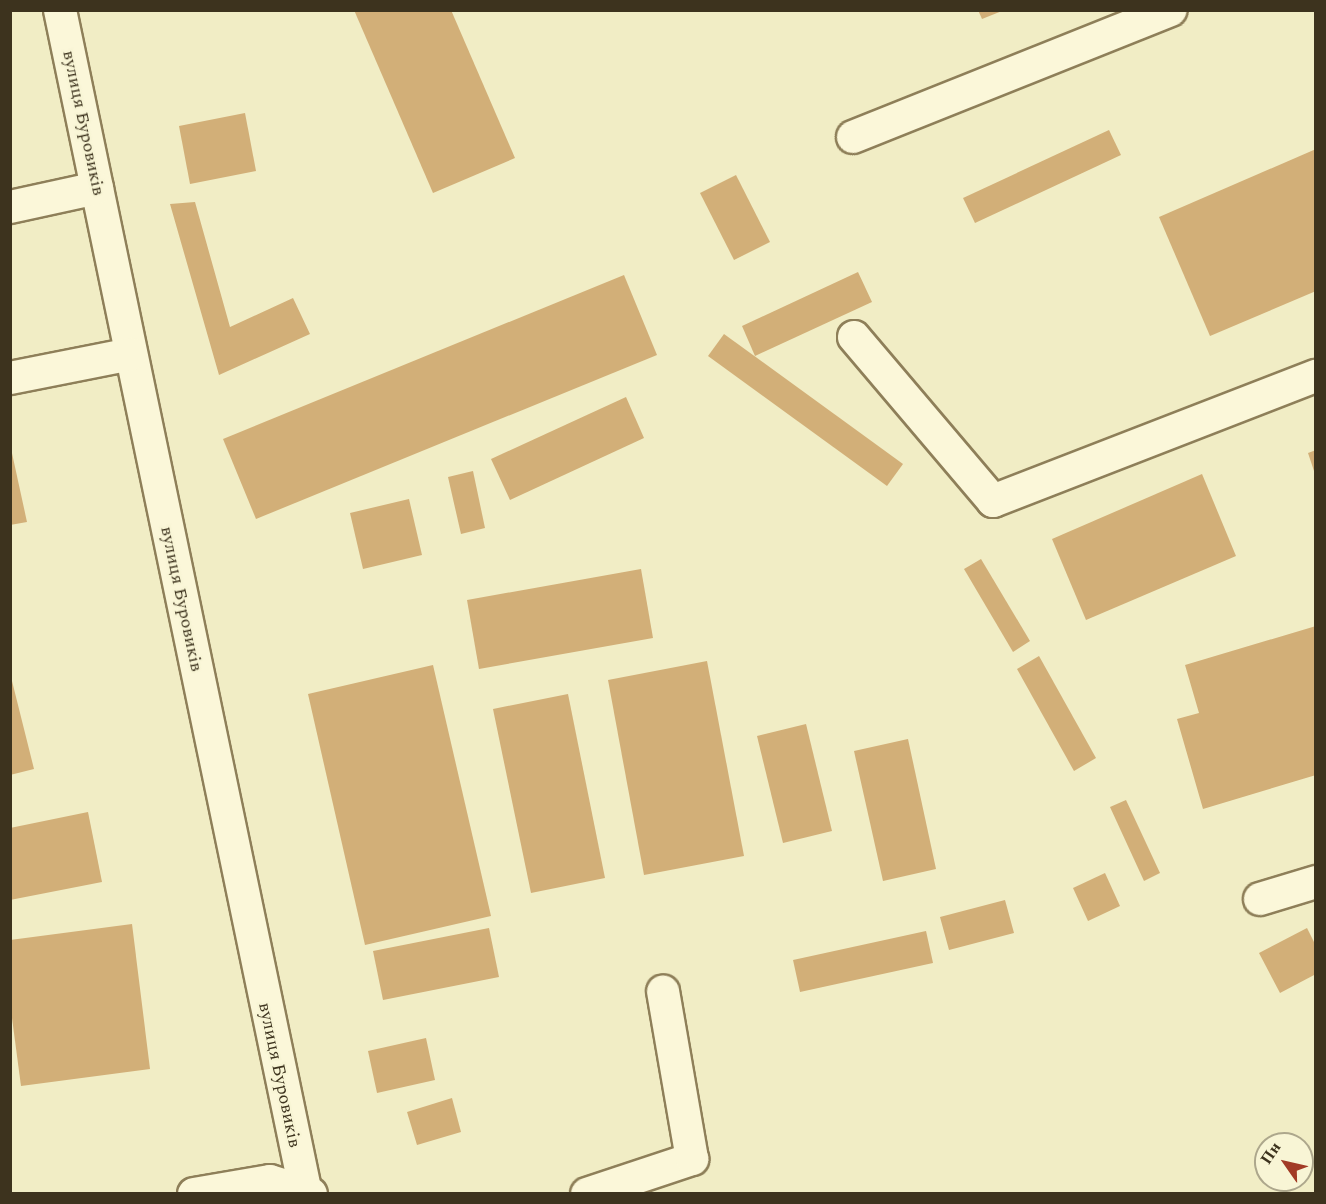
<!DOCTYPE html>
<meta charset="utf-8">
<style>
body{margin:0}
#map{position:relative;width:1326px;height:1204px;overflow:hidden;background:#f1edc5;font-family:Spectral,serif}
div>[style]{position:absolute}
.building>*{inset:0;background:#d2af78}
.roads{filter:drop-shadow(2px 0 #8e7f59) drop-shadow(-2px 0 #8e7f59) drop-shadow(0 2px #8e7f59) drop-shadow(0 -2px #8e7f59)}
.minor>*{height:32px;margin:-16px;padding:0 16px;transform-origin:16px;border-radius:16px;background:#fbf7d9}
span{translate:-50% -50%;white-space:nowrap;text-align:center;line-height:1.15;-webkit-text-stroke:4.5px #f8f5d5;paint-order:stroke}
.street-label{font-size:18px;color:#3d331e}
.frame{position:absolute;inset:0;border:12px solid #3d331e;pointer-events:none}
.north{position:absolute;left:1254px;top:1132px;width:60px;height:60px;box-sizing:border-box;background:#f8f5d5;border:2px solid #ada78c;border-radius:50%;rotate:304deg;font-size:16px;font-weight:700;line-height:24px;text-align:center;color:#3d331e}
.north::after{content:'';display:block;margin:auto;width:21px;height:27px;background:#a23b25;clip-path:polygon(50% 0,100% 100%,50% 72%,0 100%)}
</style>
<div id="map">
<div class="building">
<div style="clip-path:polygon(354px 10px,451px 10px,515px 158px,433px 193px)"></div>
<div style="clip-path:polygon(978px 10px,1002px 10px,1002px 11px,982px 19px)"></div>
<div style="clip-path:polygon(245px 113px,256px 171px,190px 184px,179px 126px)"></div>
<div style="clip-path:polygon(1109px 130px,1121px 155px,975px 223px,963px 198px)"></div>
<div style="clip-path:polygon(1316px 149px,1316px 291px,1210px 336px,1159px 217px)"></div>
<div style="clip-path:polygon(736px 175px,770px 242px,734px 260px,700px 193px)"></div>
<div style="clip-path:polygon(195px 202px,230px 327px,293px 298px,310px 334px,219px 375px,170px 204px)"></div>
<div style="clip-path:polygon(858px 272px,872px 302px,755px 356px,742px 326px)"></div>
<div style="clip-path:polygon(624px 275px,657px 355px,256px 519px,223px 439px)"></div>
<div style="clip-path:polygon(724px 334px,903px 464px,887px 486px,708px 356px)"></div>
<div style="clip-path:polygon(626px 397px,644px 438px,510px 500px,491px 459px)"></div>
<div style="clip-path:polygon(10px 444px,27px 522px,10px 525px)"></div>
<div style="clip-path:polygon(1316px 450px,1316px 474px,1315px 474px,1308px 453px)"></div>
<div style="clip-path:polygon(473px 471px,485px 528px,461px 534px,448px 477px)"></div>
<div style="clip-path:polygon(1202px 474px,1236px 556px,1086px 620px,1052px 539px)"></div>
<div style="clip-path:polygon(409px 499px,422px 555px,363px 569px,350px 513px)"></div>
<div style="clip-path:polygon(981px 559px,1030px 641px,1013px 652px,964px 569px)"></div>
<div style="clip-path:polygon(641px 569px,653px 638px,479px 669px,467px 600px)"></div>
<div style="clip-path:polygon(1316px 626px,1316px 775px,1203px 809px,1177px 719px,1199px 713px,1185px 665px)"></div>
<div style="clip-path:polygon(1039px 656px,1096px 758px,1074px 771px,1017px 669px)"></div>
<div style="clip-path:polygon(707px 661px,744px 856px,644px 875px,608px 680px)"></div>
<div style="clip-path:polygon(433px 665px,491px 916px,365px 945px,308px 694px)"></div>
<div style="clip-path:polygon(10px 673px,34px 769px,10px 775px)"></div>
<div style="clip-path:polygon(568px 694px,605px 878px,531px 893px,493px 709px)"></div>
<div style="clip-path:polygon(806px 724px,832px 831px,783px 843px,757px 736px)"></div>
<div style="clip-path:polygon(908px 739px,936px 869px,883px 881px,854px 751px)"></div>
<div style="clip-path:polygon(1126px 800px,1160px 873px,1144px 881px,1110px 807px)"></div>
<div style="clip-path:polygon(88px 812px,102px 882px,10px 900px,10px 828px)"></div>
<div style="clip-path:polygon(1105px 873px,1120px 906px,1088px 921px,1073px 888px)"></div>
<div style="clip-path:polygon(1005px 900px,1014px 933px,949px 950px,940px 917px)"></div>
<div style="clip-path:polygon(132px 924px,150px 1069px,21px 1086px,10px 1003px,10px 940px)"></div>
<div style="clip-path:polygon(489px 928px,499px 977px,383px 1000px,373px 951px)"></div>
<div style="clip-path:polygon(1307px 928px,1316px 946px,1316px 974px,1280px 993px,1259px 953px)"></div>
<div style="clip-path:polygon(926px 931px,933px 963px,800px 992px,793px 960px)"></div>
<div style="clip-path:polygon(426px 1038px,435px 1080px,377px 1093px,368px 1051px)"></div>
<div style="clip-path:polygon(452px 1098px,461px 1132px,417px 1145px,407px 1112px)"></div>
</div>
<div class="roads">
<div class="minor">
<div style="left:60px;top:10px;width:1209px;rotate:78.26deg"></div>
<div style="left:853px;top:137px;width:342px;rotate:-21.8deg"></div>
<div style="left:10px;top:207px;width:89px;rotate:-12.3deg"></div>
<div style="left:854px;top:337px;width:215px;rotate:49.7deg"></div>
<div style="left:993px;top:501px;width:346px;rotate:-21.2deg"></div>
<div style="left:10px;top:378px;width:123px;rotate:-11.2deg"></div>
<div style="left:1260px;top:899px;width:59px;rotate:-16.9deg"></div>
<div style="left:194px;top:1194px;width:77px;rotate:-9.7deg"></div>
<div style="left:270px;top:1181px;width:43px;rotate:17.6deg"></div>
<div style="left:587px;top:1194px;width:111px;rotate:-18.4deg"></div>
<div style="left:692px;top:1159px;width:170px;rotate:-99.8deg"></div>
</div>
</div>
<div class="street-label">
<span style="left:83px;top:123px;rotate:78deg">вулиця Буровиків</span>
<span style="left:181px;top:599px;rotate:78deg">вулиця Буровиків</span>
<span style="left:279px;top:1075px;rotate:78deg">вулиця Буровиків</span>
</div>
<div class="frame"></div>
<div class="north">Пн</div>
</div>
